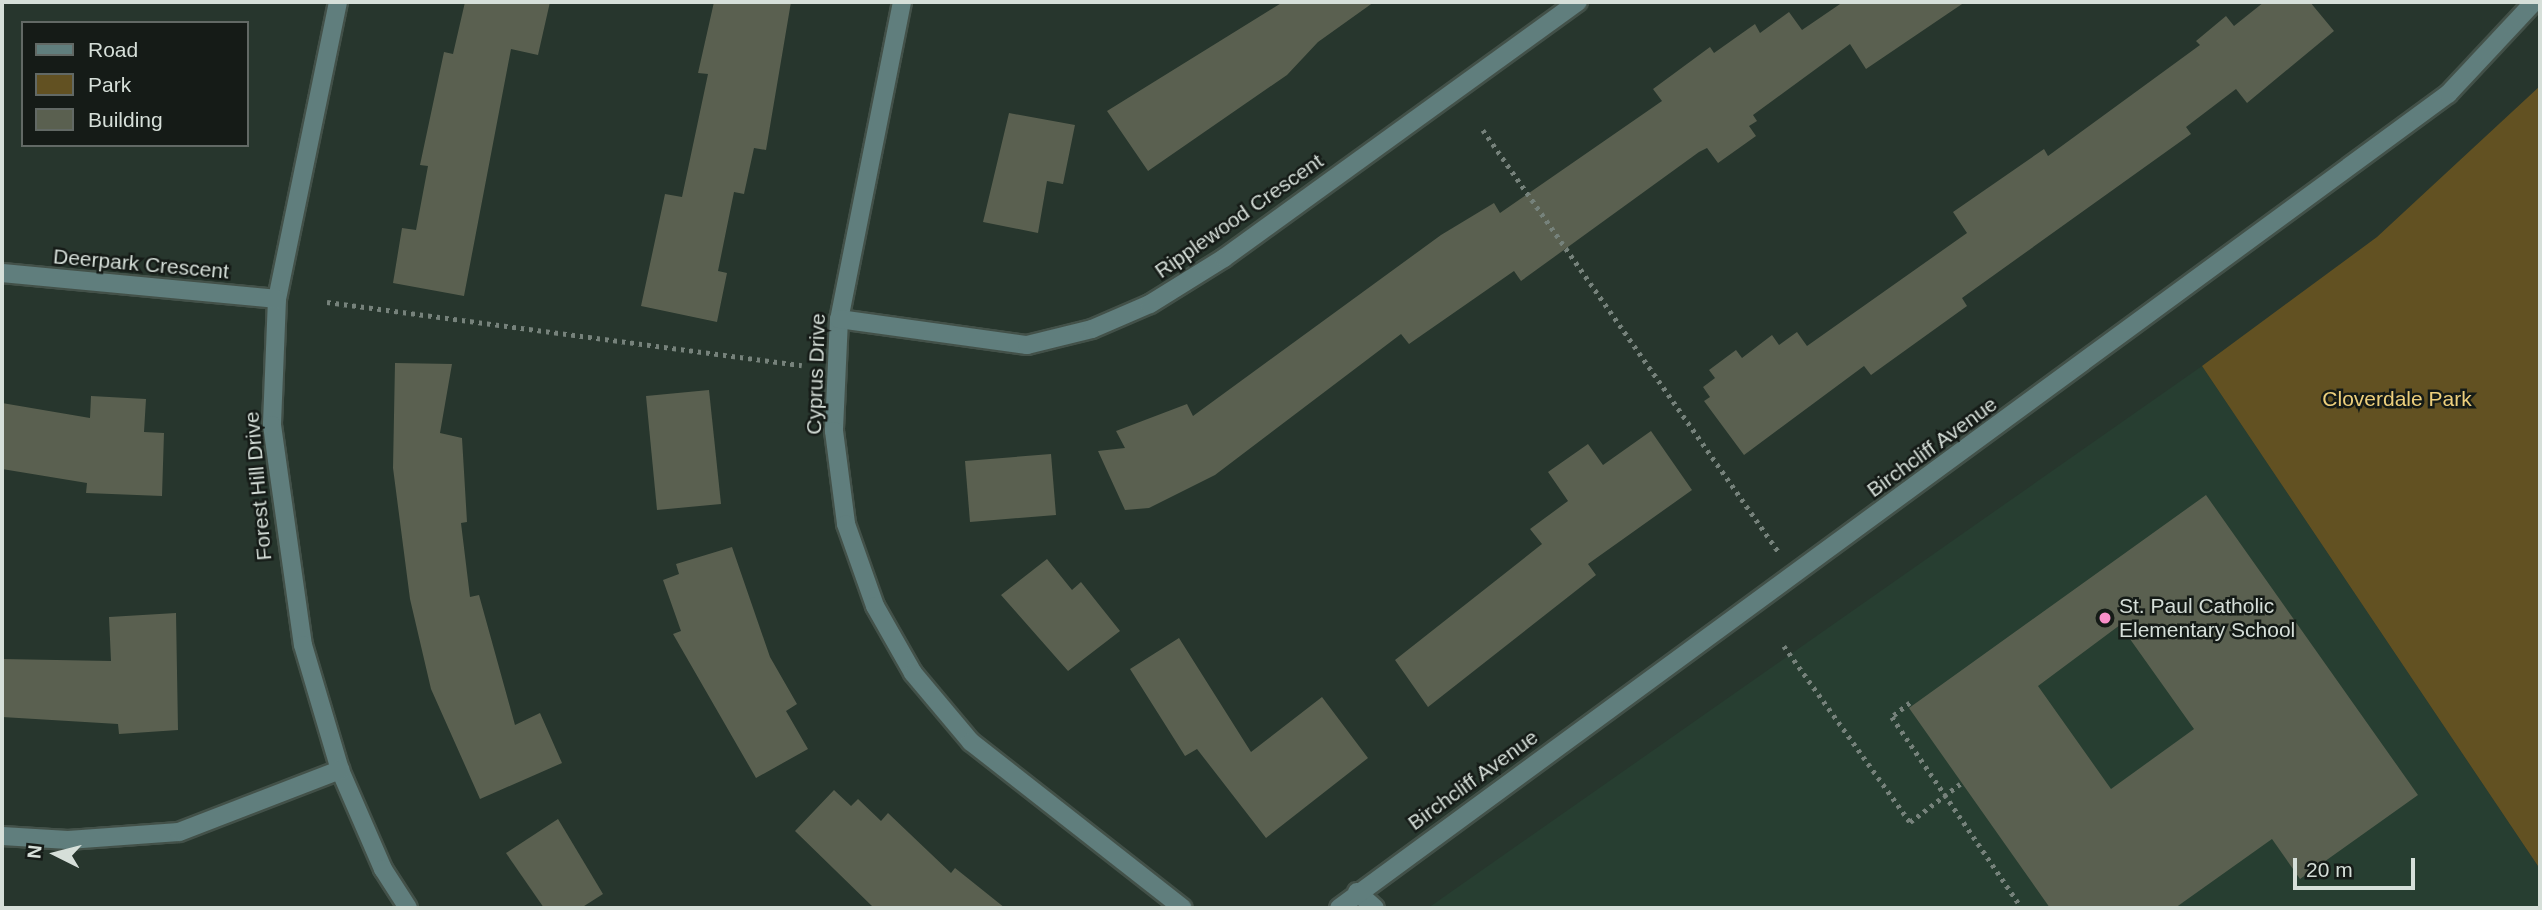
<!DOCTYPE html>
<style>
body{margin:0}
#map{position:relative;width:2542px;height:910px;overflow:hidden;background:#27362d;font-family:Arial,sans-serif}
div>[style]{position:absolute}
.built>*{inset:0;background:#273e31}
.green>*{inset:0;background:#625122}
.building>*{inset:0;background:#5a6050}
.path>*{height:4.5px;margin-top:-2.25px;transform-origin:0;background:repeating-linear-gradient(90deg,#76827b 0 3.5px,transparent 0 8.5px)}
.roads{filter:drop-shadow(2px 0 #435149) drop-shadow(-2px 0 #435149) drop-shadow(0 2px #435149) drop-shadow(0 -2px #435149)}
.minor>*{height:18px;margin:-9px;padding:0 9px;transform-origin:9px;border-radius:9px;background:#607e7d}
.dots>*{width:19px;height:19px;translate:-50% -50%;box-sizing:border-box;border:4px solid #151b17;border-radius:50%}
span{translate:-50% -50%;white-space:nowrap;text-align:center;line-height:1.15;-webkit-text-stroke:5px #151b17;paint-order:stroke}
.street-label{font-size:21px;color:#d6dfd9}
.park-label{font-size:21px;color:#edcf7c}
.poi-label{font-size:21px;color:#d6dfd9}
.left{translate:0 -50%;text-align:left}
.frame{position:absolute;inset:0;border:4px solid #d6dfd9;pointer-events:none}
.legend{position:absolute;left:21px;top:21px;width:228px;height:126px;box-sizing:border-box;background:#151b17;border:2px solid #626965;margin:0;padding:9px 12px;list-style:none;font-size:21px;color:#d6dfd9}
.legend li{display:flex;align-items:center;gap:14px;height:35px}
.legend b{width:35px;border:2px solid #626965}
.north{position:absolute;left:21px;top:819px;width:70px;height:70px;-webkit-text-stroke:5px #151b17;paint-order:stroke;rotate:276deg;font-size:19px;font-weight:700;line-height:28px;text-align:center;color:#d6dfd9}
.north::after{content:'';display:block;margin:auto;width:24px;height:32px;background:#d6dfd9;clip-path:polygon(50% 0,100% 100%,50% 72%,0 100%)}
.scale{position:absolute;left:2293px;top:858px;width:122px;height:32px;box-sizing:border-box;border:4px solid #d6dfd9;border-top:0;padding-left:9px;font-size:21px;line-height:24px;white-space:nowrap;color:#d6dfd9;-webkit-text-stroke:5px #151b17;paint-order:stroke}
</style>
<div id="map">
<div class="built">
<div style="clip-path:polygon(2202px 366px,2540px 869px,2540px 908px,1428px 908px)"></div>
</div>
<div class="green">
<div style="clip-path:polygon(2540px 86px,2540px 869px,2202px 366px,2377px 237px)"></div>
</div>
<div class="building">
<div style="clip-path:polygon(465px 2px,550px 2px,538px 55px,511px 49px,464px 296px,393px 283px,402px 228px,416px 230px,428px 166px,420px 165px,444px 52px,453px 54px)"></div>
<div style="clip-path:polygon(714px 2px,791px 2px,766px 150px,754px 148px,744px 194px,734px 192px,718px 271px,727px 273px,717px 322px,641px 306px,665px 194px,682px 197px,708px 74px,698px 73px)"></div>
<div style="clip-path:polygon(1283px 2px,1374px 2px,1318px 42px,1287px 75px,1148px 171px,1107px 111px)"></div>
<div style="clip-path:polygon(1843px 2px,1965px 2px,1866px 69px,1850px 44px,1753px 115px,1757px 121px,1749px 126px,1756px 136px,1718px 163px,1707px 148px,1699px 152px,1521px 281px,1514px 271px,1409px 344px,1401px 334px,1215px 475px,1149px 508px,1125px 510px,1098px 451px,1125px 448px,1116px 431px,1187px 404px,1193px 416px,1441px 235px,1494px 203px,1500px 213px,1662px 101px,1653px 89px,1710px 47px,1714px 53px,1755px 24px,1760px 33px,1789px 12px,1802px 30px)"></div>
<div style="clip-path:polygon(2264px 2px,2310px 2px,2334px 31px,2247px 103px,2236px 89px,2186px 127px,2191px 134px,1962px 298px,1967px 306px,1871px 375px,1864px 366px,1744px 455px,1704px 401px,1710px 397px,1703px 387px,1715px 378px,1709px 370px,1736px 350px,1742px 358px,1772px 335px,1779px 345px,1797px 332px,1807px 346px,1967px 233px,1953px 212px,2044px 149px,2048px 156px,2200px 45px,2196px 41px,2226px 16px,2234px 26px)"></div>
<div style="clip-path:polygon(1009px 113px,1075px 125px,1063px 184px,1047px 181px,1038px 233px,983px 222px)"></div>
<div style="clip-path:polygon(395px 363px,452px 364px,440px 433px,462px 438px,467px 522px,461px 523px,470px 597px,479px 595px,515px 725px,540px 713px,562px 763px,480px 799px,431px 689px,410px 599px,393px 468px)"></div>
<div style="clip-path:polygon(709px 390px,721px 504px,657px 510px,646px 396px)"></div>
<div style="clip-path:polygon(91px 396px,146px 399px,144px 432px,164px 433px,162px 496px,86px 493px,87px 483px,2px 469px,2px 403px,90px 418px)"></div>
<div style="clip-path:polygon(1651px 431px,1692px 490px,1588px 564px,1596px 575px,1428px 707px,1395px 660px,1542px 544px,1530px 529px,1568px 501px,1548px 472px,1588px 444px,1603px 465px)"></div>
<div style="clip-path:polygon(1051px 454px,1056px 515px,970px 522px,965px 461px)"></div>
<div style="clip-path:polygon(evenodd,2206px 495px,2418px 795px,2300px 879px,2272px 839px,2175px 908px,2050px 908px,1909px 708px,2206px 495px,2120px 625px,2194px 729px,2111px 789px,2038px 686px,2120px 625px)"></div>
<div style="clip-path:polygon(732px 547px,770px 657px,797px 704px,786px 711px,808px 749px,756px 778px,673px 634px,681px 631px,663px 580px,679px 574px,676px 564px)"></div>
<div style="clip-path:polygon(1047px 559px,1072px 590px,1081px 582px,1120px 631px,1068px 671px,1001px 595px)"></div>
<div style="clip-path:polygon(176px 613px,178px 730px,119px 734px,118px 724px,2px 717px,2px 659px,111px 661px,109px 617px)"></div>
<div style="clip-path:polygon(1179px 638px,1251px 752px,1322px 697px,1368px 758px,1266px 838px,1197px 749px,1185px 756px,1130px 669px)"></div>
<div style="clip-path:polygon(834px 790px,851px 806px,858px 799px,881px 821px,888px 813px,951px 873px,955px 868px,1005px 908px,874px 908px,795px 831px)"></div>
<div style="clip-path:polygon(558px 819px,603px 894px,581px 908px,544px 908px,506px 853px)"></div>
</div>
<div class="path">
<div style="left:1483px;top:130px;width:514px;rotate:54.98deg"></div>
<div style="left:327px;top:302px;width:479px;rotate:7.6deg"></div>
<div style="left:1784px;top:646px;width:216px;rotate:54.4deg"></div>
<div style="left:1910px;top:822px;width:63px;rotate:-37.2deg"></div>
<div style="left:1910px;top:703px;width:23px;rotate:142deg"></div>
<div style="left:1892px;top:717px;width:231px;rotate:55.8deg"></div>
</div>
<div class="roads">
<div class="minor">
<div style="left:338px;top:2px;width:303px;rotate:101.6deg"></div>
<div style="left:277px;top:299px;width:126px;rotate:92.3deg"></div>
<div style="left:272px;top:425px;width:222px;rotate:82deg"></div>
<div style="left:303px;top:645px;width:130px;rotate:73.5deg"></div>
<div style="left:340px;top:770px;width:108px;rotate:66.5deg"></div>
<div style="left:383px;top:869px;width:46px;rotate:57.3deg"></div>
<div style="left:902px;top:2px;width:323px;rotate:101.2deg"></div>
<div style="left:839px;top:319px;width:112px;rotate:92.6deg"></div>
<div style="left:834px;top:431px;width:94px;rotate:82.6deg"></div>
<div style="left:846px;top:524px;width:87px;rotate:70.5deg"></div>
<div style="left:875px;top:606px;width:77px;rotate:60.4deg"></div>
<div style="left:913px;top:673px;width:90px;rotate:50deg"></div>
<div style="left:971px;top:742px;width:269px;rotate:38.1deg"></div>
<div style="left:2px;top:273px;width:276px;rotate:5.4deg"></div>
<div style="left:839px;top:319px;width:190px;rotate:7.9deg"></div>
<div style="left:1027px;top:345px;width:67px;rotate:-13.8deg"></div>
<div style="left:1092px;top:329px;width:63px;rotate:-23.3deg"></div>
<div style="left:1150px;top:304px;width:87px;rotate:-31.9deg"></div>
<div style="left:1224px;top:258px;width:437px;rotate:-35.9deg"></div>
<div style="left:2px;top:836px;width:66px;rotate:3.5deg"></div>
<div style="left:68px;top:840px;width:111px;rotate:-4.1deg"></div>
<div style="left:179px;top:832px;width:173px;rotate:-21.1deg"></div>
<div style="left:1357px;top:892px;width:24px;rotate:42deg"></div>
<div style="left:1339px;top:908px;width:1376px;rotate:-36.28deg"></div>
<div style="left:2448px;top:94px;width:126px;rotate:-46.9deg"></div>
</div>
</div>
<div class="dots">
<div style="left:2105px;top:618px;background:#f98fc9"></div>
</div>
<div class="street-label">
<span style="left:1239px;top:216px;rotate:-35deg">Ripplewood Crescent</span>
<span style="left:141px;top:264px;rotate:5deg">Deerpark Crescent</span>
<span style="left:816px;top:374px;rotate:-88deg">Cyprus Drive</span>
<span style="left:1932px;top:447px;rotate:-36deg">Birchcliff Avenue</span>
<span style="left:258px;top:486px;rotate:-95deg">Forest Hill Drive</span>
<span style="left:1473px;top:780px;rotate:-36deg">Birchcliff Avenue</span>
</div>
<div class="park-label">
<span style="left:2397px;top:399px">Cloverdale Park</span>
</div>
<div class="poi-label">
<span class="left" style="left:2119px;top:618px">St. Paul Catholic<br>Elementary School</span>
</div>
<div class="frame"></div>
<ul class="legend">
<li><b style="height:9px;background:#607e7d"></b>Road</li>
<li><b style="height:19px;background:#625122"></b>Park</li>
<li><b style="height:19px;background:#5a6050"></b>Building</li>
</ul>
<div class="north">N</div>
<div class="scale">20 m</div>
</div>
